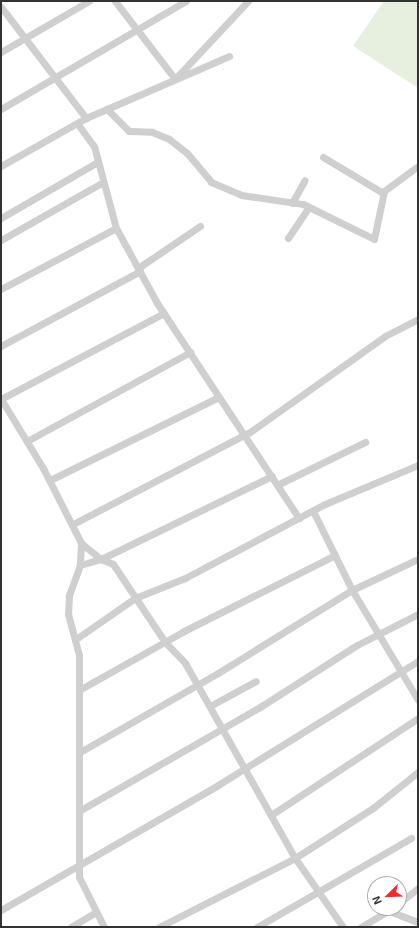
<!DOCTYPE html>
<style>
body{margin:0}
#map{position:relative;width:419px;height:928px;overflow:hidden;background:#fff;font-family:"Exo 2",sans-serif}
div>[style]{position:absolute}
.green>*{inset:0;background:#e7efdf}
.minor>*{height:7px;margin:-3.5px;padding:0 3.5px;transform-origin:3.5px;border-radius:3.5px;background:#cfcfcf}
span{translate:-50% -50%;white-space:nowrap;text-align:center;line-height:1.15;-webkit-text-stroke:4px #fff;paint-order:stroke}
.frame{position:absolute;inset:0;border:2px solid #323232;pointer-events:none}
.north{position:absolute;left:367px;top:876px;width:40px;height:40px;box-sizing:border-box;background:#fff;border:1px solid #adadad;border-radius:50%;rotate:247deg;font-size:11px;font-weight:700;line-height:16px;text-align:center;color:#323232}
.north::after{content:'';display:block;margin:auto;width:14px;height:18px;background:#f02c31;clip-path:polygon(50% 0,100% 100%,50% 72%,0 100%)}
</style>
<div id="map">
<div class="green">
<div style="clip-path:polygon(384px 1px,418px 1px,418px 88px,353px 46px)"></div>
</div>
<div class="minor">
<div style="left:115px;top:1px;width:98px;rotate:52.4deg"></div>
<div style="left:175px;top:79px;width:107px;rotate:-46.9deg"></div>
<div style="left:1px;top:7px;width:140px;rotate:52.6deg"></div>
<div style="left:1px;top:52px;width:102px;rotate:-30.1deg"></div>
<div style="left:1px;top:109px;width:214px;rotate:-30.3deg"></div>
<div style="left:107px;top:109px;width:31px;rotate:45deg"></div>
<div style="left:129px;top:131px;width:23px;rotate:2deg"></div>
<div style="left:152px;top:132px;width:18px;rotate:22deg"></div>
<div style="left:169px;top:139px;width:23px;rotate:38deg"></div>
<div style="left:187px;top:153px;width:38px;rotate:50deg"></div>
<div style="left:211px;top:182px;width:33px;rotate:23deg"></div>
<div style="left:241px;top:195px;width:63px;rotate:8.3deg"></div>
<div style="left:303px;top:204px;width:79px;rotate:26.2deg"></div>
<div style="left:374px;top:239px;width:49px;rotate:-78.2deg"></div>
<div style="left:384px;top:191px;width:42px;rotate:-36.3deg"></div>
<div style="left:77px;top:123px;width:29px;rotate:54deg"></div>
<div style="left:94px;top:146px;width:85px;rotate:75deg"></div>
<div style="left:116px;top:228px;width:85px;rotate:61.3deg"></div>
<div style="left:157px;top:303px;width:258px;rotate:56.6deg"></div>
<div style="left:323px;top:157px;width:70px;rotate:31deg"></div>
<div style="left:1px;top:166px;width:98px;rotate:-29.5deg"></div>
<div style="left:86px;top:118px;width:156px;rotate:-23.4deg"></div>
<div style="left:292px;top:203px;width:26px;rotate:-61deg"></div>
<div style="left:1px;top:218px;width:110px;rotate:-30.1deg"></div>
<div style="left:288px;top:238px;width:37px;rotate:-56deg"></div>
<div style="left:1px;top:240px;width:117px;rotate:-29.6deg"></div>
<div style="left:138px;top:268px;width:75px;rotate:-34.1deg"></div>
<div style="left:1px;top:289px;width:130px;rotate:-27.9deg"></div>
<div style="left:1px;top:346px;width:158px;rotate:-28.3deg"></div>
<div style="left:1px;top:399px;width:81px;rotate:58.7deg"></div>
<div style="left:43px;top:468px;width:84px;rotate:63.1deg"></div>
<div style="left:81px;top:543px;width:22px;rotate:93deg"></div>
<div style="left:80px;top:565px;width:33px;rotate:110deg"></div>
<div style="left:69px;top:596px;width:18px;rotate:93deg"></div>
<div style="left:68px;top:614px;width:42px;rotate:75deg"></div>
<div style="left:79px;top:655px;width:222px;rotate:90deg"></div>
<div style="left:79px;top:877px;width:56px;rotate:63.4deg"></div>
<div style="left:1px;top:399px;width:184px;rotate:-27.8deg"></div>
<div style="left:27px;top:441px;width:186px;rotate:-28.6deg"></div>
<div style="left:50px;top:480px;width:188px;rotate:-26.2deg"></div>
<div style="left:279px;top:484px;width:96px;rotate:-26deg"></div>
<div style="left:313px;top:511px;width:88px;rotate:63.7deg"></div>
<div style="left:352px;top:590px;width:128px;rotate:59deg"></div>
<div style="left:73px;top:524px;width:199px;rotate:-27.5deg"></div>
<div style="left:250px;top:432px;width:166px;rotate:-35.4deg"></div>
<div style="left:385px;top:336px;width:37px;rotate:-27deg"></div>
<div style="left:81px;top:543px;width:26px;rotate:39deg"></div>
<div style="left:101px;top:559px;width:190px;rotate:-25.9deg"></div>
<div style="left:80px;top:565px;width:22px;rotate:-16deg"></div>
<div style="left:101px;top:559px;width:13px;rotate:23deg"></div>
<div style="left:113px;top:564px;width:94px;rotate:56.3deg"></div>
<div style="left:165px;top:642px;width:29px;rotate:46deg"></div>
<div style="left:185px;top:663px;width:224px;rotate:60.6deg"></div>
<div style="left:295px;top:858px;width:84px;rotate:55.2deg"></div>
<div style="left:76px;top:639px;width:72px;rotate:-34.8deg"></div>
<div style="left:135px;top:598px;width:54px;rotate:-21.8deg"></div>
<div style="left:185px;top:578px;width:158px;rotate:-27.9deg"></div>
<div style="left:325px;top:504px;width:101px;rotate:-22.8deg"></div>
<div style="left:79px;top:690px;width:120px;rotate:-29.3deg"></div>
<div style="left:184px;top:631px;width:169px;rotate:-26.7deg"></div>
<div style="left:210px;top:706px;width:52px;rotate:-28.5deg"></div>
<div style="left:80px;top:752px;width:159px;rotate:-29.8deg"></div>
<div style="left:218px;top:673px;width:158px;rotate:-31.8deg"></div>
<div style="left:352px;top:590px;width:73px;rotate:-25.2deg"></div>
<div style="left:79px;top:811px;width:209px;rotate:-29.9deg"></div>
<div style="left:260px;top:707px;width:115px;rotate:-32.6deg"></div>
<div style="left:357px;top:645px;width:68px;rotate:-26.9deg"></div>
<div style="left:271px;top:815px;width:176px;rotate:-33.4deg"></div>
<div style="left:399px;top:903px;width:24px;rotate:-38deg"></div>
<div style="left:1px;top:910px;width:250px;rotate:-29.9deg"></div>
<div style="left:218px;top:785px;width:235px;rotate:-31.8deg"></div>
<div style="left:389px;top:911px;width:31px;rotate:21deg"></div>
<div style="left:71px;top:927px;width:29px;rotate:-31deg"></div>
<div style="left:159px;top:927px;width:153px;rotate:-26.9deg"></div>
<div style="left:295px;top:858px;width:93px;rotate:-32.7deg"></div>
<div style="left:373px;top:808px;width:58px;rotate:-38.7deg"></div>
<div style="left:257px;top:927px;width:178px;rotate:-30deg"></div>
<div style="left:361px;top:927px;width:37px;rotate:-31deg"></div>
</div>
<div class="frame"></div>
<div class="north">N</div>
</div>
